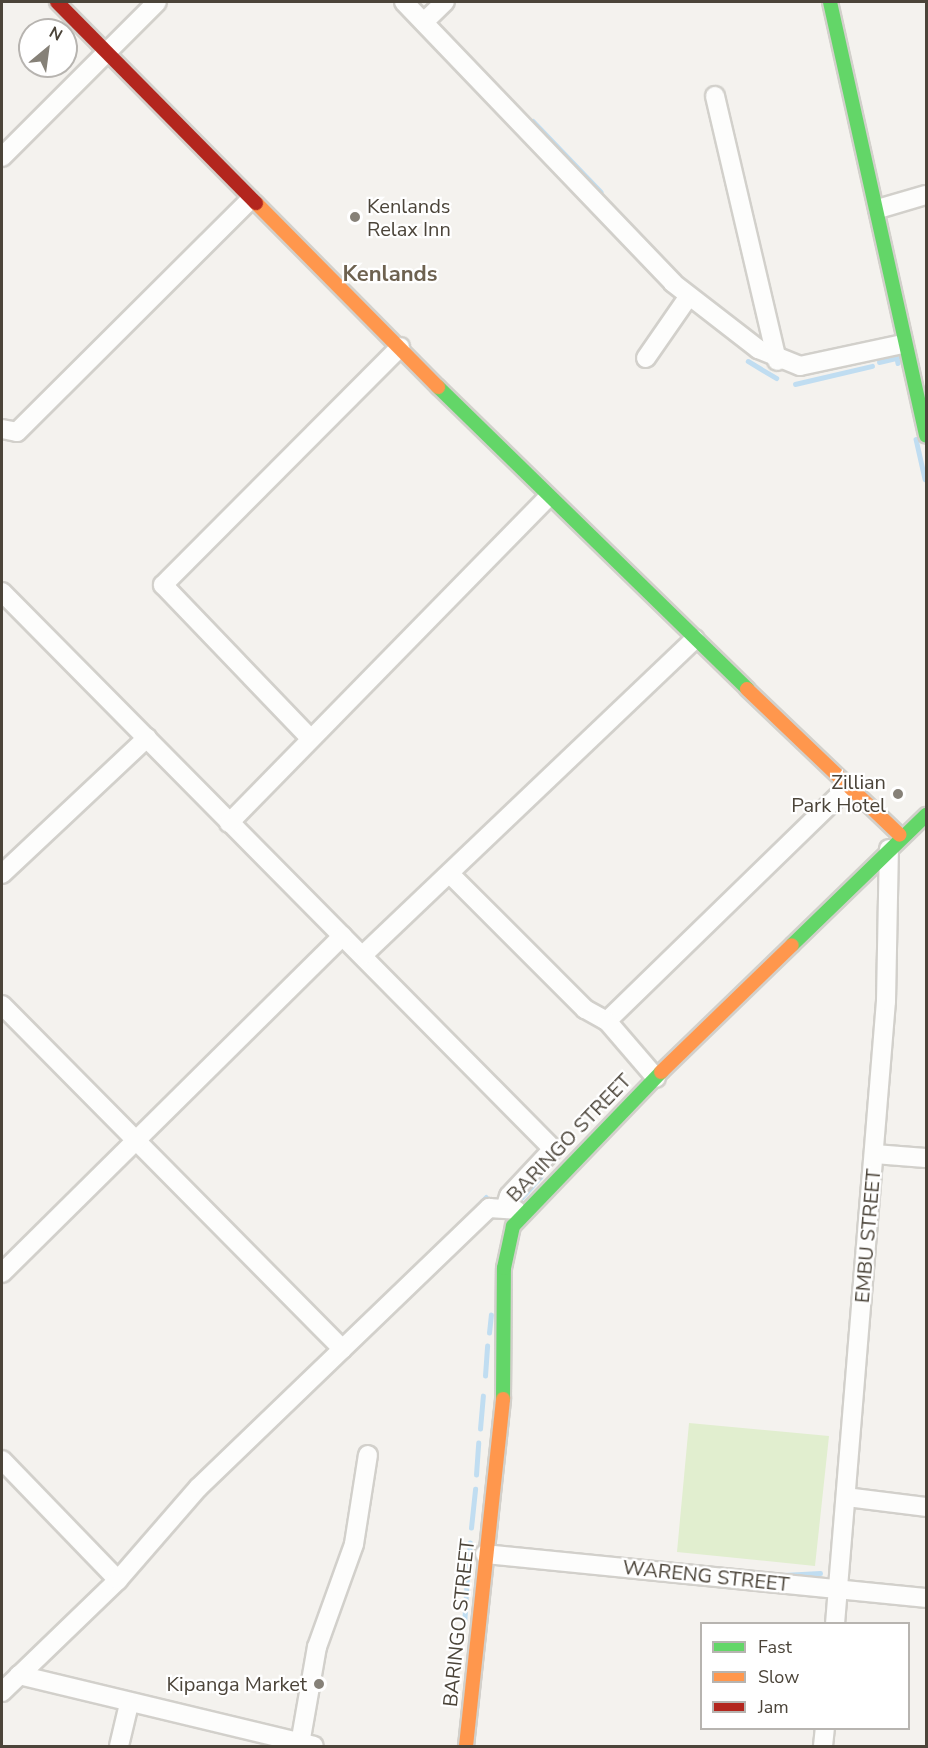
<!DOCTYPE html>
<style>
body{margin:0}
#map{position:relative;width:928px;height:1748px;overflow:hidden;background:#f4f2ee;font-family:"Nunito Sans",sans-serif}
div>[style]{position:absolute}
.green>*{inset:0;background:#e1eecf}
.stream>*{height:4.5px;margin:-2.25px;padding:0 2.25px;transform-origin:2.25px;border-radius:2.25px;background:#c0ddf1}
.roads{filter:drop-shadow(2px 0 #d2d0cb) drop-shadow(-2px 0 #d2d0cb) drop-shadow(0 2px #d2d0cb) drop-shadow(0 -2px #d2d0cb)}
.street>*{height:18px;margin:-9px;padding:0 9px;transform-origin:9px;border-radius:9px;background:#fdfdfc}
.fast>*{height:14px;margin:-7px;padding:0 7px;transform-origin:7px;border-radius:7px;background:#63d668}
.slow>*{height:14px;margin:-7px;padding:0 7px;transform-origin:7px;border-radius:7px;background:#ff974d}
.jam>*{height:14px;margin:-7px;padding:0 7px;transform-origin:7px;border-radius:7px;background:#b3261e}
.dots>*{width:16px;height:16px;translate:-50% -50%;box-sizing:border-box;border:3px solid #fff;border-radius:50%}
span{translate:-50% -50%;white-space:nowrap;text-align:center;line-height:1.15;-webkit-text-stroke:4.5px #fff;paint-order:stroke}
.poi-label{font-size:20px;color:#4b4439}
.left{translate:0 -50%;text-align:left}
.right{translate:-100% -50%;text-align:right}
.street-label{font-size:20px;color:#4b4439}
.quarter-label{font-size:22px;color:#6e6250;font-weight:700}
.frame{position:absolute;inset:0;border:3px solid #4b4439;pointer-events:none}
.legend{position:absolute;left:700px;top:1622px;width:210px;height:108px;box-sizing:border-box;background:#fff;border:2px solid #b7b4b0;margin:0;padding:8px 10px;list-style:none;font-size:18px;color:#4b4439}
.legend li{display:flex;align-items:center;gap:12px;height:30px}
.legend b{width:30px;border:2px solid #b7b4b0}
.north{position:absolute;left:18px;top:18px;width:60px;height:60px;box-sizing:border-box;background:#fff;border:2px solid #b7b4b0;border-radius:50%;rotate:29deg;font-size:16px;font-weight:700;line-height:24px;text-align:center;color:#4b4439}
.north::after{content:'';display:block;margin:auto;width:21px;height:27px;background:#868178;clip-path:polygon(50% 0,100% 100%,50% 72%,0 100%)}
</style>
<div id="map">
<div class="green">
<div style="clip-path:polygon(689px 1423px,829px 1436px,815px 1566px,677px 1552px)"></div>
</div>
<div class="stream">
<div style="left:533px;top:121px;width:98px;rotate:46.2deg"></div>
<div style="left:748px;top:361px;width:33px;rotate:31deg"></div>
<div style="left:879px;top:362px;width:18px;rotate:-13deg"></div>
<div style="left:897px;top:358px;width:5px;rotate:79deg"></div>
<div style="left:795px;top:384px;width:79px;rotate:-13.2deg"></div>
<div style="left:916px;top:439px;width:41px;rotate:77.3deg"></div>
<div style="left:515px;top:1205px;width:38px;rotate:-48deg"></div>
<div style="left:448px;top:1236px;width:54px;rotate:-45.7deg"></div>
<div style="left:489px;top:1333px;width:18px;rotate:-84deg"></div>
<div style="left:485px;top:1376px;width:30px;rotate:-86deg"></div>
<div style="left:480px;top:1429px;width:33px;rotate:-85deg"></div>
<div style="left:476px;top:1475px;width:32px;rotate:-86deg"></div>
<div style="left:471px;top:1528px;width:39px;rotate:-84deg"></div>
<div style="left:468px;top:1569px;width:26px;rotate:-86deg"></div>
<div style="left:783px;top:1575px;width:37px;rotate:-3deg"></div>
<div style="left:464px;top:1626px;width:49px;rotate:-86.5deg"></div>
</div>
<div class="roads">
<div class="street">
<div style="left:404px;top:2px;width:389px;rotate:46.2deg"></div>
<div style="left:673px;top:283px;width:108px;rotate:37.8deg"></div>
<div style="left:758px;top:349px;width:45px;rotate:22deg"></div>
<div style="left:800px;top:366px;width:105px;rotate:-12.1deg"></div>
<div style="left:424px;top:22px;width:29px;rotate:-44deg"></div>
<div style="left:715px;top:96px;width:272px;rotate:76.8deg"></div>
<div style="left:2px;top:157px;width:219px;rotate:-45deg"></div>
<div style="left:878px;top:209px;width:50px;rotate:-16.3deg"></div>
<div style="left:646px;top:358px;width:75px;rotate:-55.3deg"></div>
<div style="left:2px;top:429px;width:15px;rotate:11deg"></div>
<div style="left:17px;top:432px;width:329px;rotate:-44.9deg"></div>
<div style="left:2px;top:592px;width:783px;rotate:45.31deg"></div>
<div style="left:553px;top:1149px;width:64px;rotate:133.1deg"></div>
<div style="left:509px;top:1196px;width:10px;rotate:107deg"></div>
<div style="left:309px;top:737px;width:211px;rotate:-133.8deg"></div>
<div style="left:163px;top:585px;width:336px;rotate:-45.1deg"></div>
<div style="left:229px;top:823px;width:455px;rotate:-45.6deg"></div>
<div style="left:2px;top:874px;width:199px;rotate:-43.2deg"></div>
<div style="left:451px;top:875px;width:190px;rotate:45deg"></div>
<div style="left:585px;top:1009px;width:25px;rotate:29deg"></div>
<div style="left:607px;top:1021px;width:336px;rotate:-44.2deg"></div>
<div style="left:363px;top:955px;width:458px;rotate:-43.6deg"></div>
<div style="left:2px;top:1005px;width:484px;rotate:45.3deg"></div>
<div style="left:607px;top:1021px;width:75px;rotate:49.3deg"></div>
<div style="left:874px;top:1154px;width:52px;rotate:4.4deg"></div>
<div style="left:2px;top:1273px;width:479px;rotate:-44.7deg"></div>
<div style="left:2px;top:1460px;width:167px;rotate:46deg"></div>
<div style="left:846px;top:1497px;width:81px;rotate:7.1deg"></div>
<div style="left:485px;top:1554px;width:443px;rotate:5.7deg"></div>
<div style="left:835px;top:1624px;width:625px;rotate:-85.32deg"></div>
<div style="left:886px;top:1001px;width:152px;rotate:-88.9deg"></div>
<div style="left:19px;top:1675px;width:303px;rotate:13.5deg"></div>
<div style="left:2px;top:1692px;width:161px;rotate:-44deg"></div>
<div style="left:118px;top:1580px;width:122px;rotate:-49deg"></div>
<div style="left:198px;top:1488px;width:404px;rotate:-43.9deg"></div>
<div style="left:489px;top:1208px;width:27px;rotate:4deg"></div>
<div style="left:300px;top:1744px;width:98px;rotate:-80.1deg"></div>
<div style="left:317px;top:1647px;width:109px;rotate:-70.2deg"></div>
<div style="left:354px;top:1544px;width:90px;rotate:-81.1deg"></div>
<div style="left:119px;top:1746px;width:43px;rotate:-76.6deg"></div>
<div style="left:823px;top:1746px;width:18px;rotate:-84deg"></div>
</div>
<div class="fast">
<div style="left:830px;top:2px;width:444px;rotate:77.5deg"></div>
<div style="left:438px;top:387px;width:432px;rotate:44.3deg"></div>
<div style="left:792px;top:945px;width:187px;rotate:-44.1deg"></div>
<div style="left:503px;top:1399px;width:131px;rotate:-89.6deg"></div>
<div style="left:504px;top:1268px;width:43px;rotate:-77.9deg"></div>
<div style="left:513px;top:1226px;width:214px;rotate:-46.1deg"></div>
</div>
<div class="slow">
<div style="left:256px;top:203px;width:259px;rotate:45.3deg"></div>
<div style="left:747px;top:689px;width:211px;rotate:43.7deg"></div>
<div style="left:661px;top:1072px;width:182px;rotate:-44.1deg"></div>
<div style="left:466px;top:1746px;width:349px;rotate:-83.9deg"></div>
</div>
<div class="jam">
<div style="left:57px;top:2px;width:283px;rotate:45.3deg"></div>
</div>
</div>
<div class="dots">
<div style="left:355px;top:217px;background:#868178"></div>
<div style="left:898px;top:794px;background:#868178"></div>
<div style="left:319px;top:1684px;background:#868178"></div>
</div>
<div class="poi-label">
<span class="left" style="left:367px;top:218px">Kenlands<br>Relax Inn</span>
<span class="right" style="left:886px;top:794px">Zillian<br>Park Hotel</span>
<span class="right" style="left:307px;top:1684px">Kipanga Market</span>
</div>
<div class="street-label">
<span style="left:569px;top:1138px;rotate:-46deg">BARINGO STREET</span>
<span style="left:868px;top:1236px;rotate:-85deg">EMBU STREET</span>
<span style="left:706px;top:1576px;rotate:6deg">WARENG STREET</span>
<span style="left:459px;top:1623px;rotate:-84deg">BARINGO STREET</span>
</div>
<div class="quarter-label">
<span style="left:390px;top:275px">Kenlands</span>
</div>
<div class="frame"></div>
<ul class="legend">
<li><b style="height:8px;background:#63d668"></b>Fast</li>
<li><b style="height:8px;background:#ff974d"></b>Slow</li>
<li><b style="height:8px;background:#b3261e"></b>Jam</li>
</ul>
<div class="north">N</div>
</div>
